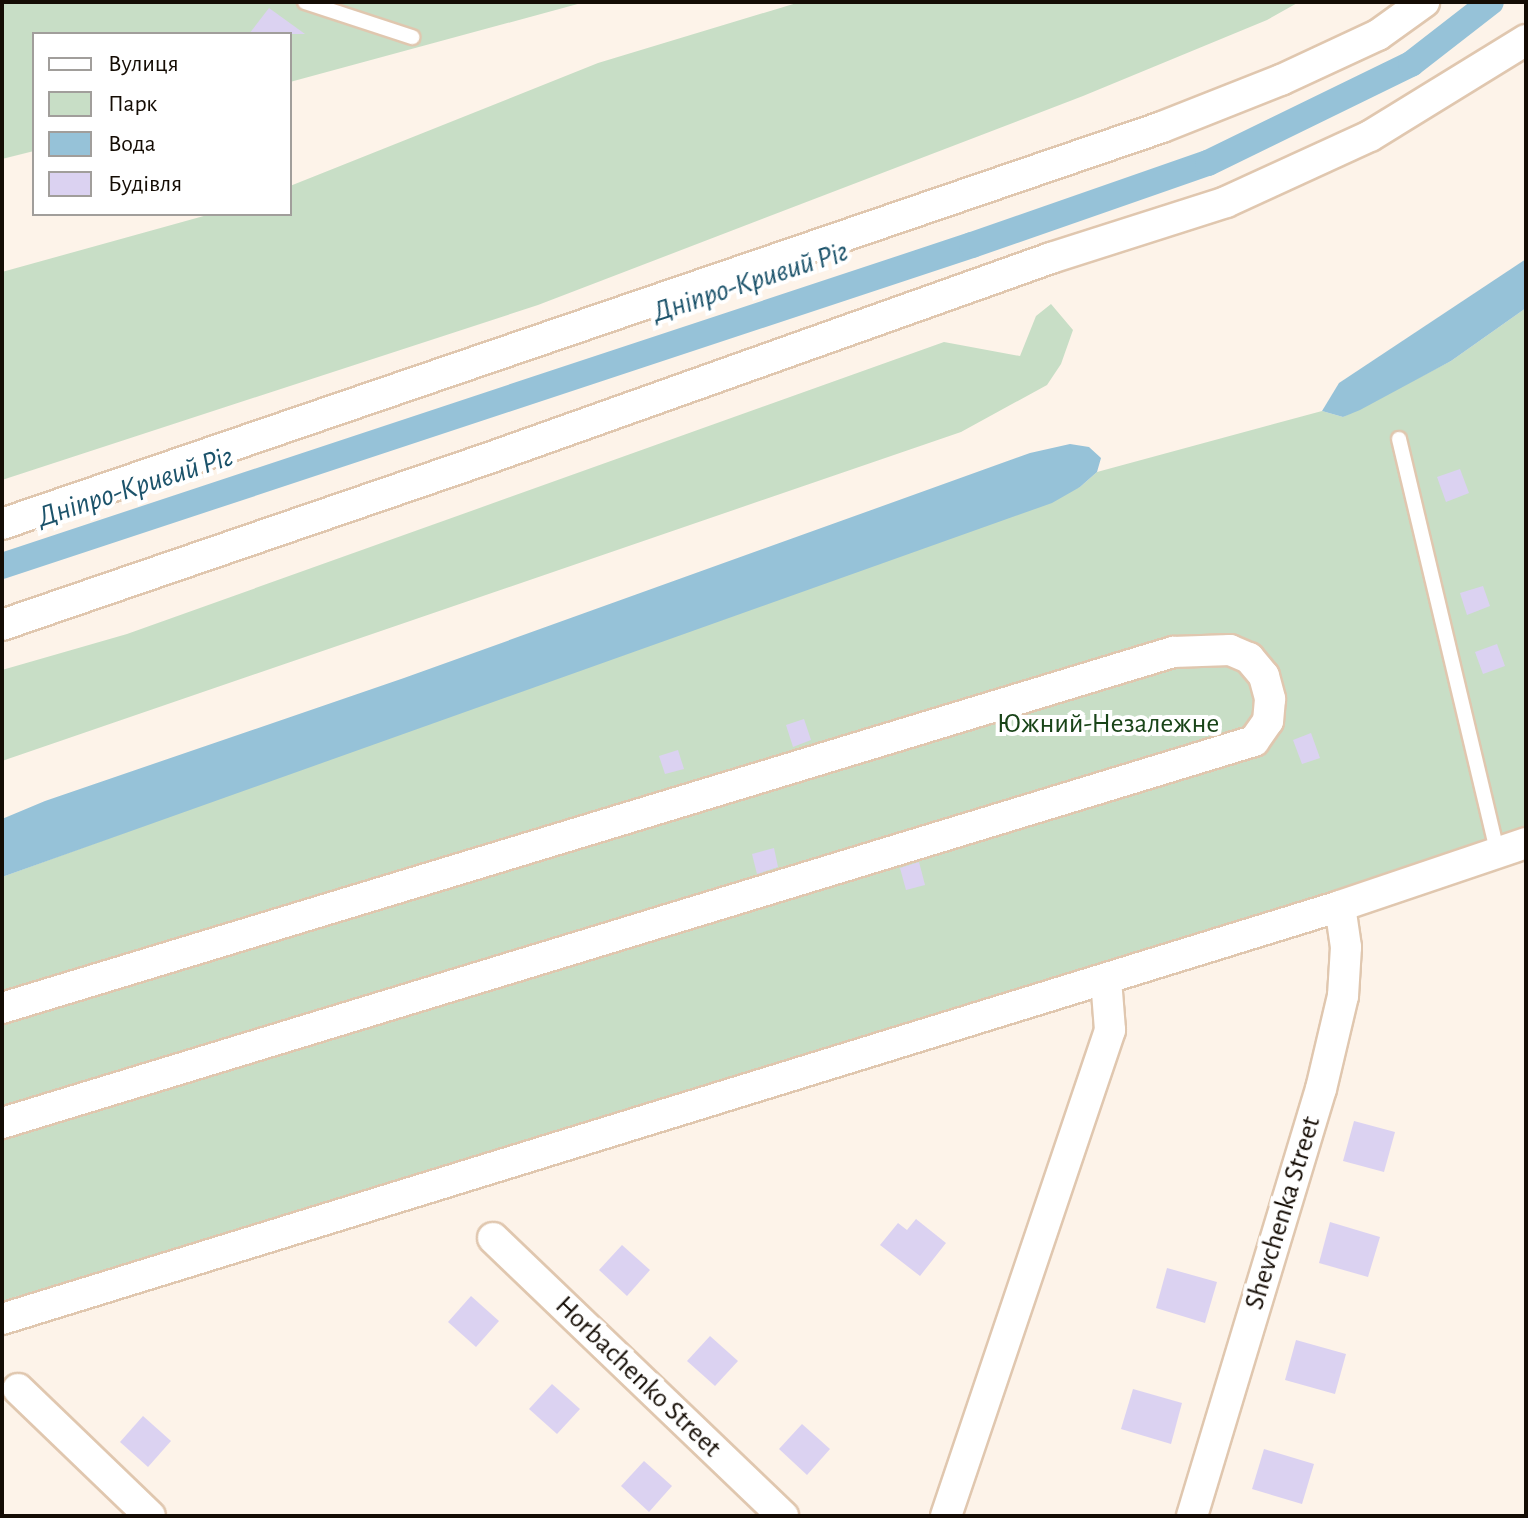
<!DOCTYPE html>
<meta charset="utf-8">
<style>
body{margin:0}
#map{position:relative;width:1528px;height:1518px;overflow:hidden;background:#fdf3e9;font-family:"Alegreya Sans",sans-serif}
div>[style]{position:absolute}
.green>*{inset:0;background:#c8dec6}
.water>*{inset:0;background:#96c2d8}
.canal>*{height:26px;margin:-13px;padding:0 13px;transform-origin:13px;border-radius:13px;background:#96c2d8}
.building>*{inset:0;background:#dbd2f1}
.roads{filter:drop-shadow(2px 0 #e0c7af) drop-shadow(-2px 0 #e0c7af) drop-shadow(0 2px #e0c7af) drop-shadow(0 -2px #e0c7af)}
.service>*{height:14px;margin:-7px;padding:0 7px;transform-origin:7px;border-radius:7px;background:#fff}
.minor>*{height:30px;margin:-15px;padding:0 15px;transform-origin:15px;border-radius:15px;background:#fff}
span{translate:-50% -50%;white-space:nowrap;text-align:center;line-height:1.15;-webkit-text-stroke:8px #fff;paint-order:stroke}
.park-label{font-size:28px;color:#194418}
.street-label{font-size:28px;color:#140c04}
.water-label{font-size:30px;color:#1c536b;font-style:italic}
.frame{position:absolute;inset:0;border:4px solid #140c04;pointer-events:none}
.legend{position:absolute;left:32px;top:32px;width:260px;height:184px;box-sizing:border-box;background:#fff;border:2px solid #a19e9b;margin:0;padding:10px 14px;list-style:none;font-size:24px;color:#140c04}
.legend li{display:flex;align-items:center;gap:16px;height:40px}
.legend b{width:40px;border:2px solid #a19e9b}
</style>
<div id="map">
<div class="green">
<div style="clip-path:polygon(2px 2px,585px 2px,290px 82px,290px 34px,34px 34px,34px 151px,2px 159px)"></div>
<div style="clip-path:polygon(800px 2px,1299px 2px,1267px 20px,1083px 96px,538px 305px,2px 480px,2px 272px,211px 214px,290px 214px,290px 186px,598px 63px)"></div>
<div style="clip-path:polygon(1051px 304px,1073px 330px,1061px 364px,1047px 385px,961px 432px,2px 761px,2px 670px,127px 634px,944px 342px,1020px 356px,1036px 316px)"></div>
<div style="clip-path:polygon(1526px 308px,1526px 843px,1406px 870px,2px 1301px,2px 877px,1080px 487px,1097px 472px,1322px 411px,1343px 417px,1451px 361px)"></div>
</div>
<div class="water">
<div style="clip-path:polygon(1526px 259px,1526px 308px,1451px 361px,1360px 410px,1343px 417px,1322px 411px,1339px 383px)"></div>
<div style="clip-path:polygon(1070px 444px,1089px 447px,1101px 458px,1097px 472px,1080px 487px,1052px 503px,2px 877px,2px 819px,45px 801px,404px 678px,1030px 453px)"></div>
</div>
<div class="canal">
<div style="left:2px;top:566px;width:1022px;rotate:-18.31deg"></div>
<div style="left:972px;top:245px;width:250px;rotate:-19.2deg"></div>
<div style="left:1208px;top:163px;width:226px;rotate:-26deg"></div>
<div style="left:1411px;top:64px;width:101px;rotate:-37.8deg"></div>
</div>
<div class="building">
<div style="clip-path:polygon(269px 8px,305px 34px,249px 34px)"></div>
<div style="clip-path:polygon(1460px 469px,1469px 493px,1446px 502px,1437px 477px)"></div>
<div style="clip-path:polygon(1483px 586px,1490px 606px,1467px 615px,1460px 593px)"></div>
<div style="clip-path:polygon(1497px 644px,1505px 666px,1483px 674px,1475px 652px)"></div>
<div style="clip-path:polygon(804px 719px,811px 740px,793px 747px,786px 725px)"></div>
<div style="clip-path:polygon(1311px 733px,1320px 758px,1302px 764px,1293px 740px)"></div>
<div style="clip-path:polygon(678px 750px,684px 769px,665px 774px,659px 756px)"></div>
<div style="clip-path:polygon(774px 848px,778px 867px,757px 874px,752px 854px)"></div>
<div style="clip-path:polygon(919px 862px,925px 885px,906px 890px,900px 868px)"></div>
<div style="clip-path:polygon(1354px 1121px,1395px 1132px,1384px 1172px,1343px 1161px)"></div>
<div style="clip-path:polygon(916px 1219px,946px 1243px,920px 1276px,880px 1245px,898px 1223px,907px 1230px)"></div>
<div style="clip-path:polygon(1330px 1222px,1380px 1237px,1368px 1277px,1319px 1263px)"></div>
<div style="clip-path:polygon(622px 1245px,650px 1270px,627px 1296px,599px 1270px)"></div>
<div style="clip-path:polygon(1167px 1268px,1217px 1282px,1205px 1323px,1156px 1308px)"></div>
<div style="clip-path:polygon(471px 1296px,499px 1321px,476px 1347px,448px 1322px)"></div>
<div style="clip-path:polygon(710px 1336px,738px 1361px,715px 1386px,687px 1361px)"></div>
<div style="clip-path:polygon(1296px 1340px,1346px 1354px,1335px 1394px,1285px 1380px)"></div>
<div style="clip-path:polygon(552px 1384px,580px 1409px,557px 1434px,529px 1409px)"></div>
<div style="clip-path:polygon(1133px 1389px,1182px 1403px,1171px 1444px,1121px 1429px)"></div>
<div style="clip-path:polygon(143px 1416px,171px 1441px,148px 1467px,120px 1442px)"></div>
<div style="clip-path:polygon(802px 1424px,830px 1449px,807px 1475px,779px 1449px)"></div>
<div style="clip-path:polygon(1264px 1449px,1314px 1464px,1302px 1504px,1252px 1489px)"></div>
<div style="clip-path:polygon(644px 1461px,672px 1486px,649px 1512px,621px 1486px)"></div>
</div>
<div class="roads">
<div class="service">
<div style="left:305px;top:2px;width:113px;rotate:18.1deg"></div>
<div style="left:1399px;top:439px;width:423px;rotate:76.6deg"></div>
</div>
<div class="minor">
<div style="left:2px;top:524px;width:1226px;rotate:-18.89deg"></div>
<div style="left:1162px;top:127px;width:128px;rotate:-21.6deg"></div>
<div style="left:1281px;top:80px;width:107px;rotate:-24.9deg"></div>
<div style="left:1378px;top:35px;width:57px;rotate:-35.7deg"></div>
<div style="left:2px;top:625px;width:515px;rotate:-18.93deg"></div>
<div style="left:489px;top:458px;width:597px;rotate:-19.59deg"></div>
<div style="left:1051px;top:258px;width:184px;rotate:-17.7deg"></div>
<div style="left:1226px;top:202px;width:158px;rotate:-24.6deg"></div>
<div style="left:1370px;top:136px;width:183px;rotate:-31.6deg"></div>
<div style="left:2px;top:1008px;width:1224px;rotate:-16.91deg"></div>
<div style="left:1173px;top:652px;width:57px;rotate:-2deg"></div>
<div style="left:1230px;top:650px;width:21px;rotate:23deg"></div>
<div style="left:1249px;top:658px;width:23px;rotate:50deg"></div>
<div style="left:1264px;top:676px;width:24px;rotate:75deg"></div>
<div style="left:1270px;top:699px;width:22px;rotate:95deg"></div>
<div style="left:1268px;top:721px;width:24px;rotate:125deg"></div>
<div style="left:1254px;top:741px;width:1309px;rotate:163.03deg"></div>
<div style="left:493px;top:1238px;width:402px;rotate:43.8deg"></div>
<div style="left:2px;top:1319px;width:1400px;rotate:-17.15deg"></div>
<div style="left:1340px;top:906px;width:196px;rotate:-18.7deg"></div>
<div style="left:18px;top:1389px;width:183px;rotate:43.9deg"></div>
<div style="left:946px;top:1516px;width:513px;rotate:-71.35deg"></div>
<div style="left:1110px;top:1030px;width:51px;rotate:-94.5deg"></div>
<div style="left:1192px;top:1516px;width:446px;rotate:-73.2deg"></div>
<div style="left:1321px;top:1089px;width:96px;rotate:-76.7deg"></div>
<div style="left:1343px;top:996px;width:49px;rotate:-86.5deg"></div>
<div style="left:1346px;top:947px;width:41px;rotate:-98.3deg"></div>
</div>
</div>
<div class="park-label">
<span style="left:1108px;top:724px">Южний-Незалежне</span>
</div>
<div class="street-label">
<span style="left:1283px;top:1213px;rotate:-73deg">Shevchenka Street</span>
<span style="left:638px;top:1377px;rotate:44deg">Horbachenko Street</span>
</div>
<div class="water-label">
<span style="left:750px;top:282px;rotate:-18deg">Дніпро-Кривий Ріг</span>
<span style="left:135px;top:487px;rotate:-18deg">Дніпро-Кривий Ріг</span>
</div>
<div class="frame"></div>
<ul class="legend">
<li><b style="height:10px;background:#fff"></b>Вулиця</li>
<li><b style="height:22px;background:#c8dec6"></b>Парк</li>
<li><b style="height:22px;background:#96c2d8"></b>Вода</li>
<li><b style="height:22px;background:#dbd2f1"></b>Будівля</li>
</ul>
</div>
